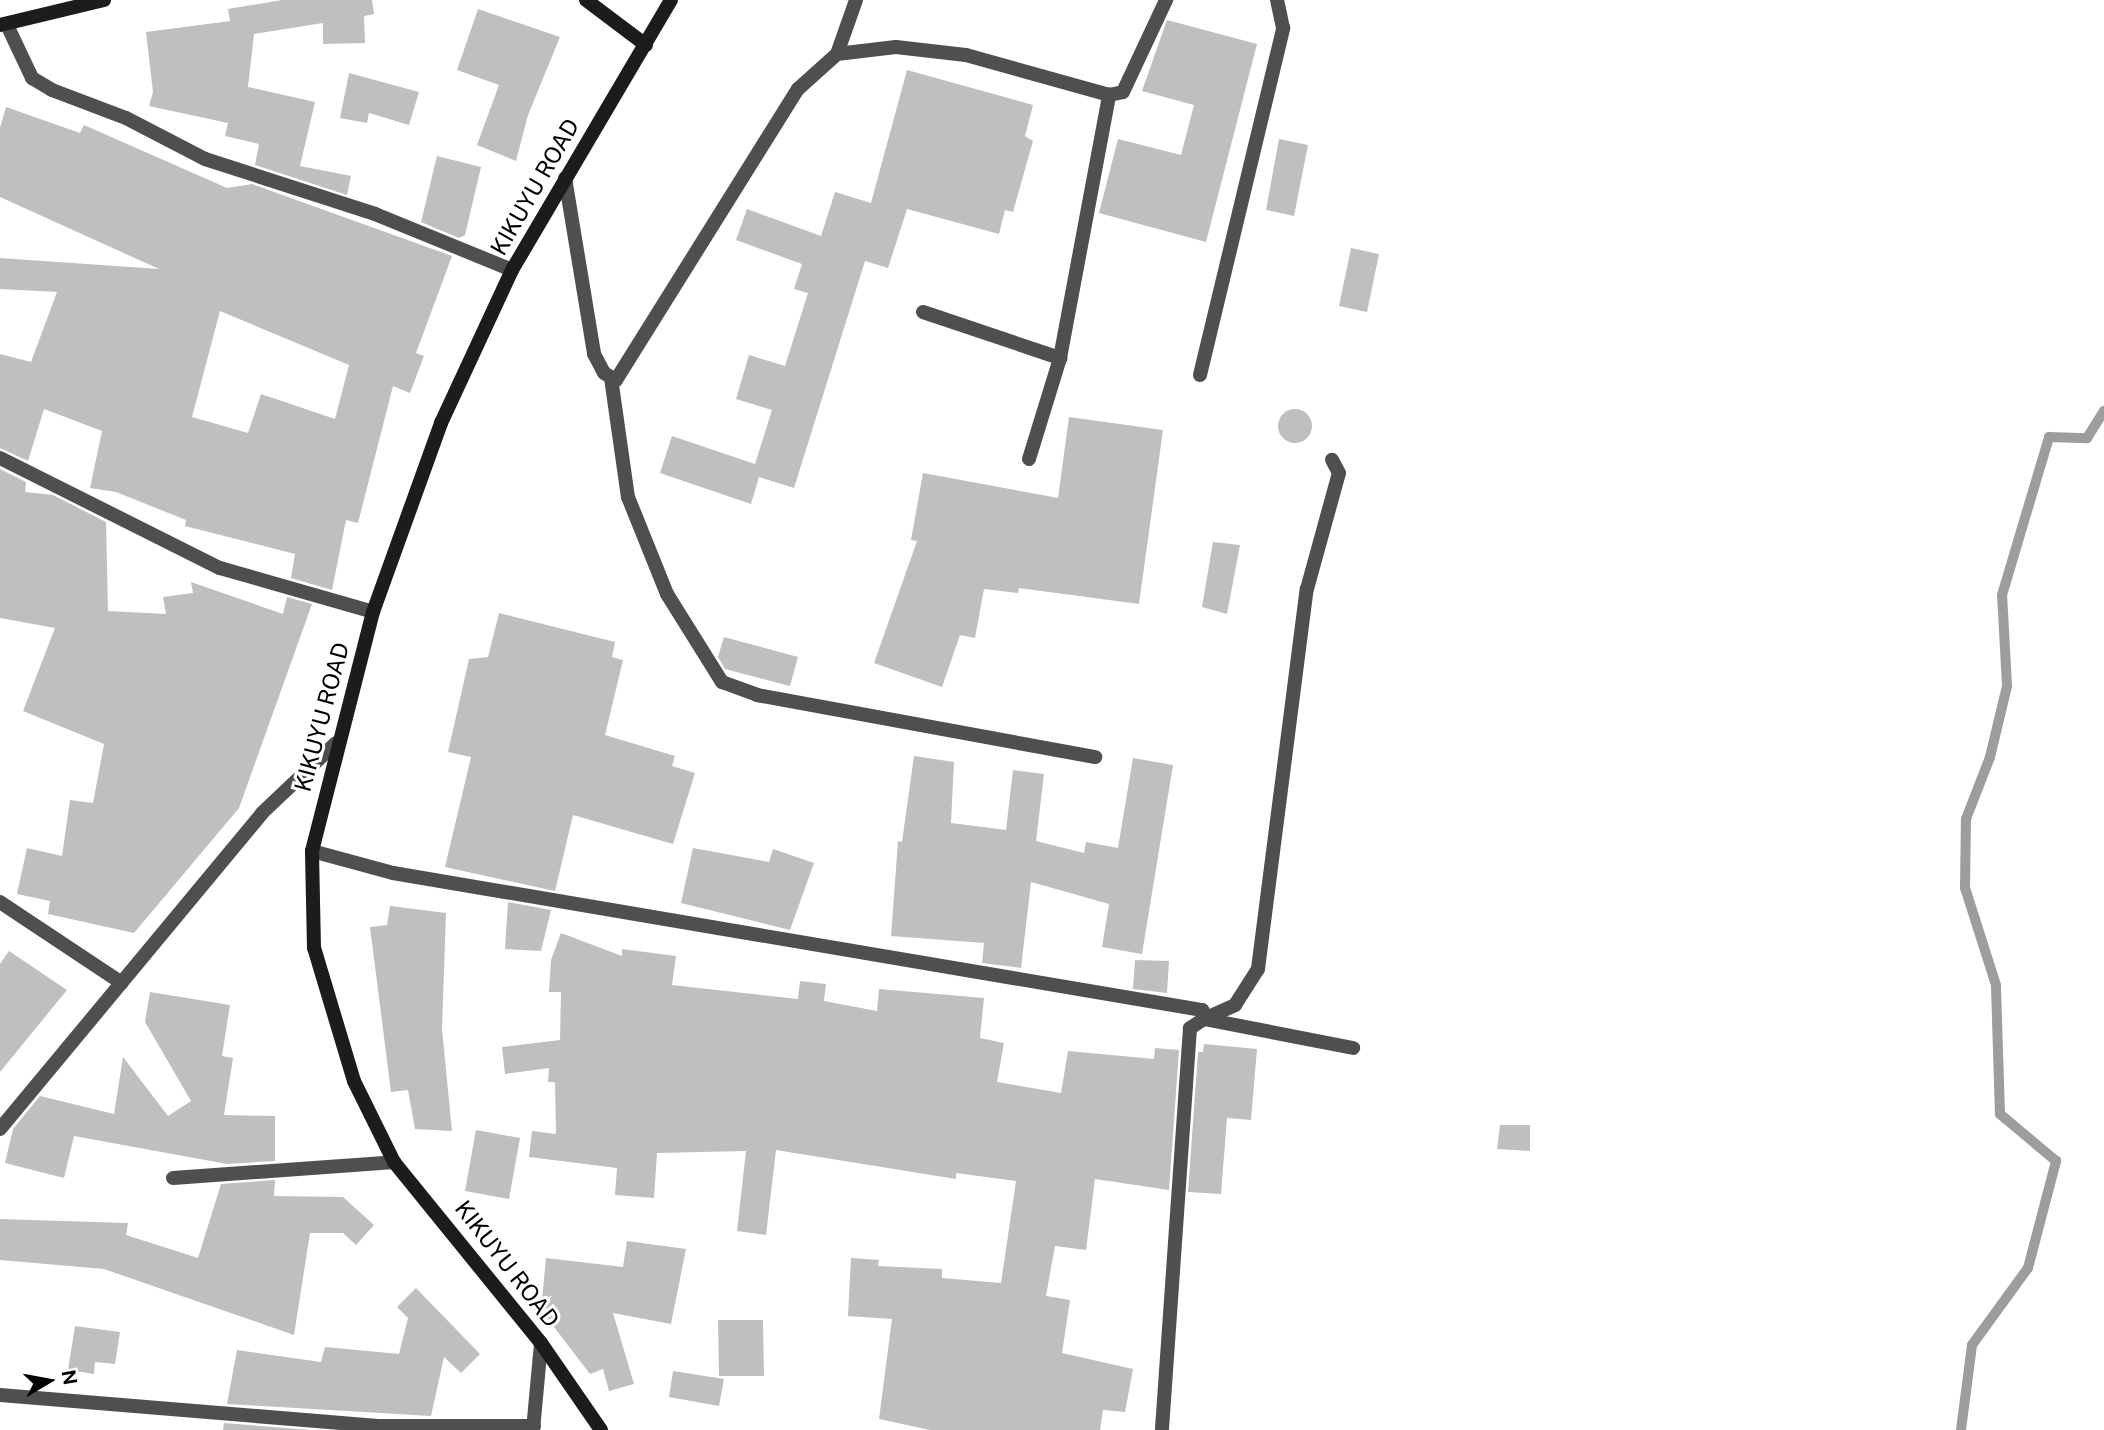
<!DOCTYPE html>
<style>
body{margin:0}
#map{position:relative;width:2104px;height:1430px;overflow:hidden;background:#fff;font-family:"Public Sans",sans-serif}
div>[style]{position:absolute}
.stream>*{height:10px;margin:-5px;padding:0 5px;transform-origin:5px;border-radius:5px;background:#9d9d9d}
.building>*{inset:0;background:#bfbfbf}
.round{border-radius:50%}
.street>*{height:14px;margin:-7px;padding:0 7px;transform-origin:7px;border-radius:7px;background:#4f4f4f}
.secondary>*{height:14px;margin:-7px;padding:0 7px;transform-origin:7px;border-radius:7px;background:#1c1c1c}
span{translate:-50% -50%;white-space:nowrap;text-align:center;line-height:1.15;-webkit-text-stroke:6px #fff;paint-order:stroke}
.street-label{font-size:23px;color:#000}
.north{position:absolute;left:14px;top:1346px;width:70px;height:70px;-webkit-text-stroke:5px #fff;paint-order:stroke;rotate:80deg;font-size:19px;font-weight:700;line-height:28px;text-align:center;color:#000}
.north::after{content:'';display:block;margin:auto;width:24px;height:32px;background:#000;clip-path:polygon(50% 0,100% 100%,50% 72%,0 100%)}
</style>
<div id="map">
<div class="stream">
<div style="left:1961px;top:1430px;width:86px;rotate:-82.6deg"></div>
<div style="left:1972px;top:1345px;width:95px;rotate:-54deg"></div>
<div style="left:2028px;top:1268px;width:111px;rotate:-75.3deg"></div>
<div style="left:2056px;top:1161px;width:73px;rotate:-140deg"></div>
<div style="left:2000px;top:1114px;width:129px;rotate:-91.8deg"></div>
<div style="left:1996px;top:985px;width:102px;rotate:-107.7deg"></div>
<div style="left:1965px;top:888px;width:69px;rotate:-89.2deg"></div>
<div style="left:1966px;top:819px;width:66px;rotate:-68.8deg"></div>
<div style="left:1990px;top:757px;width:73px;rotate:-76.5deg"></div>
<div style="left:2007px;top:686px;width:91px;rotate:-93.1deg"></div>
<div style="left:2002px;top:595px;width:165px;rotate:-73.4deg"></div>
<div style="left:2049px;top:437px;width:38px;rotate:2deg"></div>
<div style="left:2087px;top:438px;width:32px;rotate:-58deg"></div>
</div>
<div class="building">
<div style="clip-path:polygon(282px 0,372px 0,374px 14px,364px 16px,365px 43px,323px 44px,323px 23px,254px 34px,248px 87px,315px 102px,300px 166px,351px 176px,347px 195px,255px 165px,259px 144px,225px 136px,228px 123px,149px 106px,153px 92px,146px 32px,230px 21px,228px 9px)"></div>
<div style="clip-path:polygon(478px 9px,560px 37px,528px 115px,516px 161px,477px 145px,499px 85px,457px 70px)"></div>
<div style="clip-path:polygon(1167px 20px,1257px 44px,1206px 242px,1099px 213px,1118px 139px,1181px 155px,1194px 105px,1142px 91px)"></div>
<div style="clip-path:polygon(907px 70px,1033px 105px,1025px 136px,1033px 141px,1013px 212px,1005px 210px,999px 234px,907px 209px,888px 268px,865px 261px,794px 488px,759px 477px,751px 504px,660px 473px,672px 436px,755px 464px,772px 410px,736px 399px,749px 355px,785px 366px,808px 293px,794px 289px,802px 264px,736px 240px,747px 209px,821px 236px,835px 192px,871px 203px)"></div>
<div style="clip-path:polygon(349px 73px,419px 92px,409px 125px,369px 113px,367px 123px,340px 118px)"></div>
<div style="clip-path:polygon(evenodd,6px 107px,80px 133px,84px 125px,227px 188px,252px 184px,452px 256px,416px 353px,424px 356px,410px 393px,393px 386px,358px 523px,346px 520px,332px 590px,291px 578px,295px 554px,185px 526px,186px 520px,116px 492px,90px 488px,102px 431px,44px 409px,28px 461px,0 448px,0 354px,31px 362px,57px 292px,0 289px,0 258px,159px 269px,0 197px,0 128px,6px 107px,220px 311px,349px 365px,335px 419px,261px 394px,248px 433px,192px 417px,220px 311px)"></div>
<div style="clip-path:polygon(1279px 139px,1308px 145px,1294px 216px,1266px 210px)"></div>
<div style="clip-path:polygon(437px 156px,481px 167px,465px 235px,459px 238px,421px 222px)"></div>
<div style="clip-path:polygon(1351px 248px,1379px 254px,1367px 312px,1339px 306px)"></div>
<div class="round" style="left:1278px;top:409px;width:34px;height:34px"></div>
<div style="clip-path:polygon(1069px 417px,1163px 430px,1139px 604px,1019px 588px,1018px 593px,984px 589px,975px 638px,960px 635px,942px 687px,874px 663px,917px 541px,911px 540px,923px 473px,1058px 498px)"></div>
<div style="clip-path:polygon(0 469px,26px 482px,25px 492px,53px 495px,106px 522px,108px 611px,166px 614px,163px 597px,193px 593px,191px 582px,283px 614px,287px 597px,312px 604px,239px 808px,134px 933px,48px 914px,50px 901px,17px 894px,27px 848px,62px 856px,70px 800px,93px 803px,104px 744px,23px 711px,55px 628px,0 618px)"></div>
<div style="clip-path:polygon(1213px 542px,1240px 545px,1227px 614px,1202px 607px)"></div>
<div style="clip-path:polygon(499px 613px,615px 642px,612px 657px,623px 660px,605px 735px,675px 756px,672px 766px,695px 773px,673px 844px,573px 815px,555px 891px,445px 867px,471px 757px,448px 752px,469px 659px,488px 657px)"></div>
<div style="clip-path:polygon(724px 637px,798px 657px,790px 686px,725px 669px,718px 657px)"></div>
<div style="clip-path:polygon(914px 756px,954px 762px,951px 823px,1006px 830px,1013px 770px,1044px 774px,1036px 841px,1084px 853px,1086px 842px,1118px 848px,1133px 758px,1173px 765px,1142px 954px,1102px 947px,1109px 904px,1031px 882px,1021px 968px,982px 963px,984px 943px,891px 936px,898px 841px,902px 842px)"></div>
<div style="clip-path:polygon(693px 848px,769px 862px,773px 849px,814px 863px,790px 930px,681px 903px)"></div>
<div style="clip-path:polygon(508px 902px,551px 910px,541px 951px,505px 949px)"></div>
<div style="clip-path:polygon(390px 906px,446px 913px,442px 1029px,452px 1131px,415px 1129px,408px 1090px,391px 1092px,370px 927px,387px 925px)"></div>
<div style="clip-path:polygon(561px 933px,622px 956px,622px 949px,676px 956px,672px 985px,798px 999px,800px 981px,826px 984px,824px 1001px,877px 1011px,879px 989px,984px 998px,980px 1038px,1004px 1043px,997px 1082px,1061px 1093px,1068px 1051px,1154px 1059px,1155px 1048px,1179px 1050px,1169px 1190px,1095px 1179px,1086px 1250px,1055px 1246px,1046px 1296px,1070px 1300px,1062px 1353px,1133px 1369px,1125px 1412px,1103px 1410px,1100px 1430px,930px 1430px,879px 1419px,892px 1319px,848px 1316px,851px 1258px,879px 1260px,878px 1266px,942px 1269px,942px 1278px,1001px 1283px,1016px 1181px,956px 1173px,956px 1179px,776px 1150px,766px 1235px,737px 1231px,746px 1151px,657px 1153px,654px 1198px,615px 1195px,617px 1168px,529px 1157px,532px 1131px,556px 1134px,555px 1082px,548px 1082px,549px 1068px,505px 1074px,502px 1047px,560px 1040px,561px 992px,549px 992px,551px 960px)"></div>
<div style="clip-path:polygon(9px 951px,67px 990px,0 1072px,0 964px)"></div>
<div style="clip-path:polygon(1135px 960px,1169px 961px,1167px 993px,1133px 989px)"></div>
<div style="clip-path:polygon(150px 992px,230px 1005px,222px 1056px,233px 1058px,224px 1115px,275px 1116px,275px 1161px,227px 1164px,74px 1136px,64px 1178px,5px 1163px,13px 1129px,40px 1096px,114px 1114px,123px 1057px,168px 1116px,191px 1101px,145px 1022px)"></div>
<div style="clip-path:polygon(1204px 1044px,1257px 1049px,1251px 1120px,1227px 1118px,1221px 1194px,1188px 1192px,1198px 1052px,1203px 1052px)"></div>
<div style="clip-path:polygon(1500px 1125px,1530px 1125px,1530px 1151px,1497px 1149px)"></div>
<div style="clip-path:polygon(476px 1130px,520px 1138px,509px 1199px,465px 1191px)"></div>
<div style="clip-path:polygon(275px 1180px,274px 1196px,343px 1197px,374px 1225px,356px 1245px,343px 1233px,310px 1233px,294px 1335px,104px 1269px,0 1260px,0 1219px,128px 1223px,126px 1235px,198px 1258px,221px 1184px)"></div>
<div style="clip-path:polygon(627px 1241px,686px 1249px,671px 1324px,613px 1313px,634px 1384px,609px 1391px,603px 1369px,590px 1374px,541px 1310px,546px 1258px,623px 1267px)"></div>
<div style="clip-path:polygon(416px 1288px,480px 1354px,461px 1373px,444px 1357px,431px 1416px,227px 1404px,237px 1350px,321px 1362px,325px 1347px,399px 1354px,408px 1318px,397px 1307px)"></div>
<div style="clip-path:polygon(718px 1320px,763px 1320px,764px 1376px,719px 1376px)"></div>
<div style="clip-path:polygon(75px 1326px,120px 1332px,115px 1364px,95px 1362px,94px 1374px,68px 1370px)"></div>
<div style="clip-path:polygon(673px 1371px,724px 1379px,719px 1406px,669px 1397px)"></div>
<div style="clip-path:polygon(224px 1423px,311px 1430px,223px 1430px)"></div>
</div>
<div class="street">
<div style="left:7px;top:25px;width:59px;rotate:64.7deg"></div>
<div style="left:32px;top:78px;width:23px;rotate:31deg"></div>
<div style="left:52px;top:90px;width:79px;rotate:20.7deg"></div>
<div style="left:126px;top:118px;width:89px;rotate:27.4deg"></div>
<div style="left:205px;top:159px;width:179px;rotate:17.9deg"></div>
<div style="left:375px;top:214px;width:148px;rotate:22.2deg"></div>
<div style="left:837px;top:54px;width:59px;rotate:-6.8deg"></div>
<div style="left:896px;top:47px;width:70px;rotate:6.5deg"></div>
<div style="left:966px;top:55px;width:148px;rotate:15.6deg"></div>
<div style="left:1109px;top:95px;width:14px;rotate:-12deg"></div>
<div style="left:1123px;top:92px;width:102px;rotate:-64.9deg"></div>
<div style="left:565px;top:178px;width:178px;rotate:80.6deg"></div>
<div style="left:594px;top:354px;width:21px;rotate:62deg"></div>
<div style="left:604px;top:373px;width:14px;rotate:30deg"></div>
<div style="left:616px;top:380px;width:343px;rotate:-58deg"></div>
<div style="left:798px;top:89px;width:52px;rotate:-41.9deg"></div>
<div style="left:837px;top:54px;width:57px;rotate:-70.6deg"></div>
<div style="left:923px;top:312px;width:145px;rotate:18.6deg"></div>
<div style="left:1200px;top:375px;width:357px;rotate:-76.5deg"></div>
<div style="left:1283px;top:28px;width:29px;rotate:-102deg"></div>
<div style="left:611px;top:378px;width:120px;rotate:81.9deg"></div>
<div style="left:628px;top:497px;width:105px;rotate:68.1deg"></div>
<div style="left:667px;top:594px;width:104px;rotate:58deg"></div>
<div style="left:722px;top:682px;width:37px;rotate:20deg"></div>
<div style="left:757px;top:695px;width:344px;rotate:10.4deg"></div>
<div style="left:0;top:458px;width:246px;rotate:26.6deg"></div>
<div style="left:220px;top:568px;width:159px;rotate:16deg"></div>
<div style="left:1029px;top:459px;width:106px;rotate:-72.9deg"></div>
<div style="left:1060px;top:358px;width:268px;rotate:-79.4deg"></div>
<div style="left:312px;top:851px;width:84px;rotate:15.2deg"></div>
<div style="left:393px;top:873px;width:821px;rotate:9.61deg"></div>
<div style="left:1202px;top:1010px;width:9px;rotate:77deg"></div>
<div style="left:1204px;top:1019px;width:17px;rotate:147deg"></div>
<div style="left:1190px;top:1028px;width:403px;rotate:94deg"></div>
<div style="left:0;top:902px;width:146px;rotate:33.6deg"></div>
<div style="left:1204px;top:1019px;width:34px;rotate:-24deg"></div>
<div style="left:1235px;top:1005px;width:43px;rotate:-57.4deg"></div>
<div style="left:1258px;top:969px;width:383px;rotate:-82.7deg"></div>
<div style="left:1307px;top:589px;width:120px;rotate:-74.6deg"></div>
<div style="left:1339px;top:473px;width:15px;rotate:-118deg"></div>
<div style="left:1204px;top:1019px;width:152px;rotate:11deg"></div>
<div style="left:0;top:1129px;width:410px;rotate:-50.3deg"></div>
<div style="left:262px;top:813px;width:102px;rotate:-43.4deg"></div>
<div style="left:173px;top:1178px;width:222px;rotate:-4.1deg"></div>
<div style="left:0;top:1395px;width:382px;rotate:4.7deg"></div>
<div style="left:381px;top:1426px;width:153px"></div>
<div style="left:533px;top:1430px;width:87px;rotate:-84.7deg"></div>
</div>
<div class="secondary">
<div style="left:586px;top:0;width:75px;rotate:36.9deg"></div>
<div style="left:0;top:25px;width:107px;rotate:-13.5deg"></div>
<div style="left:601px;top:1430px;width:106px;rotate:-124.6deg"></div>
<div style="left:541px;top:1343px;width:233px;rotate:-129.1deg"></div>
<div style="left:394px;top:1162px;width:90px;rotate:-116.3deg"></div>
<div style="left:354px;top:1081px;width:139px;rotate:-106.7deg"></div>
<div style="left:314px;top:948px;width:97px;rotate:-91.2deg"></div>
<div style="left:312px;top:851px;width:247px;rotate:-75.7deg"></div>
<div style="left:373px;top:612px;width:201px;rotate:-70.2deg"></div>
<div style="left:441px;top:423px;width:169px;rotate:-65.1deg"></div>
<div style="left:512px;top:270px;width:313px;rotate:-59.5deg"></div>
</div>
<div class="street-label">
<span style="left:535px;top:187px;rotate:-60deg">KIKUYU ROAD</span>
<span style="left:322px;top:717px;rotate:-75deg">KIKUYU ROAD</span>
<span style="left:507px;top:1264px;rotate:52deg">KIKUYU ROAD</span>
</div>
<div class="north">N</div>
</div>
